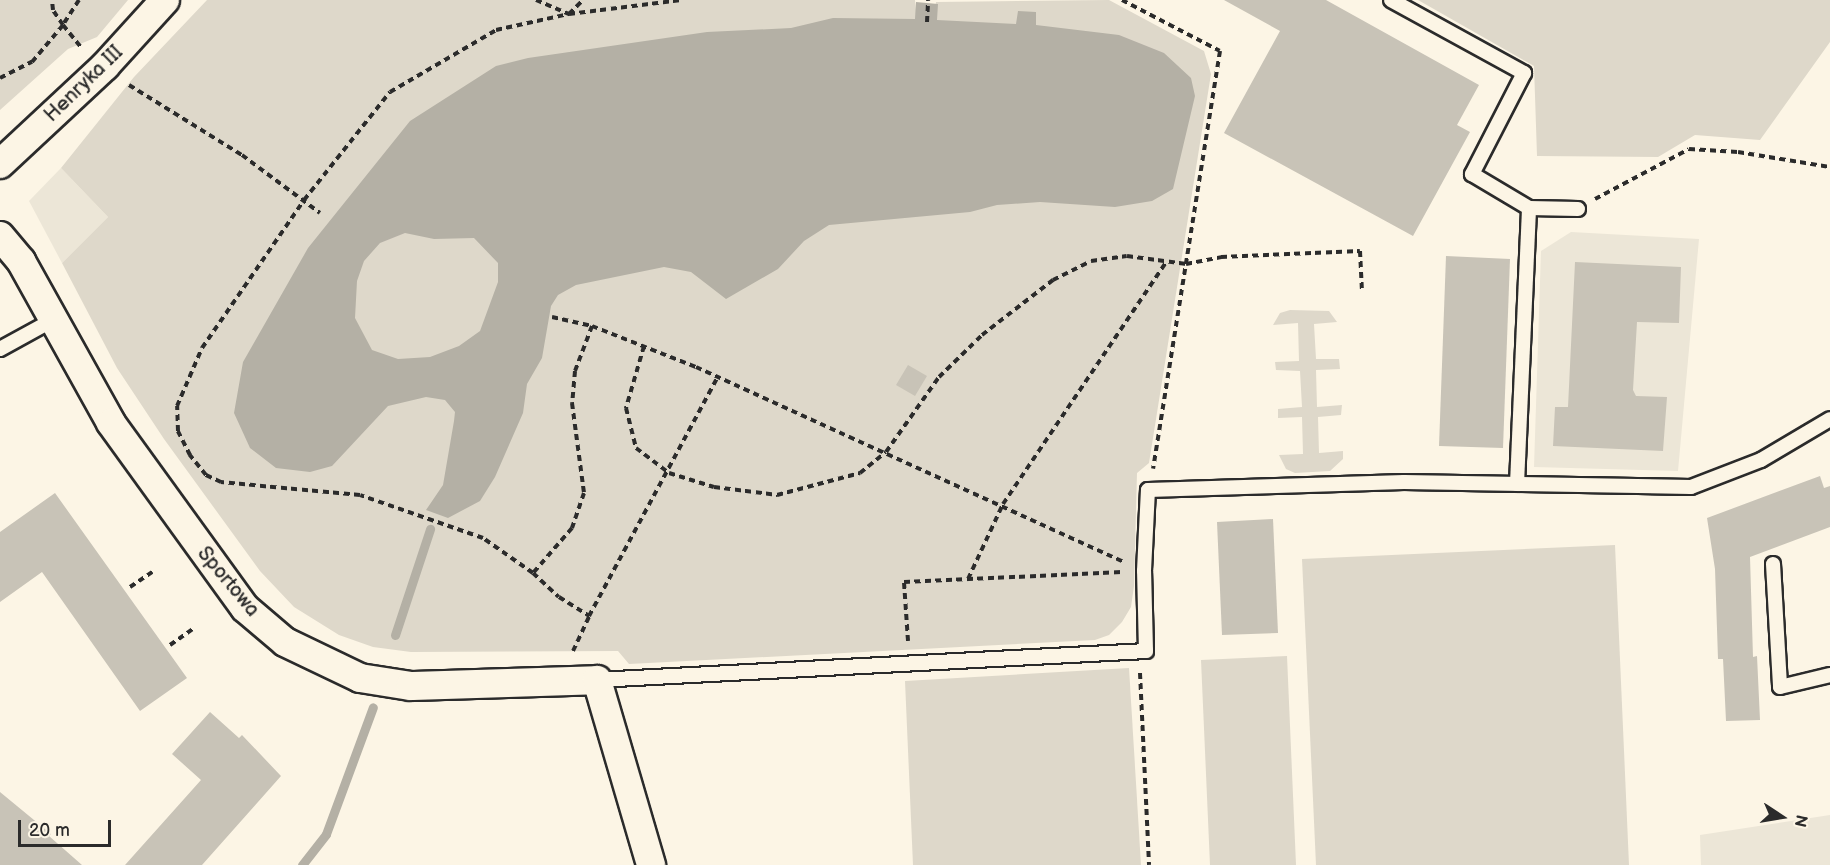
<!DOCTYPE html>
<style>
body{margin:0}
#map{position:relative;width:1830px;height:865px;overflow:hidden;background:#fcf5e5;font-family:"Balsamiq Sans",sans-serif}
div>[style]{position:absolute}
.built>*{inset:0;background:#ece6d7}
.green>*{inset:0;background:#ded8ca}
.water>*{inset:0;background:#b4b0a5}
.stream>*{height:9px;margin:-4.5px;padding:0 4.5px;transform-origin:4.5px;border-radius:4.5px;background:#b4b0a5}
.building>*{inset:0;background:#c8c3b7}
.path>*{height:4px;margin-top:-2px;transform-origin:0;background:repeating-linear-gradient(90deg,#2b2b2b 0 6px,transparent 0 10.5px)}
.roads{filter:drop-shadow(2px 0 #2b2b2b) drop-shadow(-2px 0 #2b2b2b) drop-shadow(0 2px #2b2b2b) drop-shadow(0 -2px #2b2b2b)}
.service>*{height:14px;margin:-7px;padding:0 7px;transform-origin:7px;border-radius:7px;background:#fcf5e5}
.minor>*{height:28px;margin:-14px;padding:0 14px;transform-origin:14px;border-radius:14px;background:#fcf5e5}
span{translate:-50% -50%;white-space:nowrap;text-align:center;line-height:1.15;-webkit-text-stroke:4.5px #fcf5e5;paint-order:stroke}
.street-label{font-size:20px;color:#2b2b2b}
.north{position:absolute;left:1752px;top:787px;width:60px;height:60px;-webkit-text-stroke:4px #fcf5e5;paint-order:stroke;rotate:102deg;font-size:16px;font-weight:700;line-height:24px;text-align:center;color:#2b2b2b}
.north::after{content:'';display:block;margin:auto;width:21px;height:27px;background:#2b2b2b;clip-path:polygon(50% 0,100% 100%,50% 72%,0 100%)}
.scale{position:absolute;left:18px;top:820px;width:93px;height:27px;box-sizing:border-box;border:3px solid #2b2b2b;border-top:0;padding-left:8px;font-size:18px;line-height:21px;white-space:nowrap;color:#2b2b2b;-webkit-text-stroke:4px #fcf5e5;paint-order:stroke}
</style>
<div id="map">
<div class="built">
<div style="clip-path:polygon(61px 168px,108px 217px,62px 263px,29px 201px)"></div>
<div style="clip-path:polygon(1571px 232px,1699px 239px,1678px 471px,1534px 467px,1541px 251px)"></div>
<div style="clip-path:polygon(1830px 815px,1830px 865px,1701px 865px,1700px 835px)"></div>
</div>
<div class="green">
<div style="clip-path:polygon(0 0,128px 0,97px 37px,68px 49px,0 110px)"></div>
<div style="clip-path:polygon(207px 0,915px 0,917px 20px,934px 20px,936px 2px,1109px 0,1204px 51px,1211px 74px,1149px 463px,1137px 473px,1134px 586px,1131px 607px,1122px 622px,1109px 635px,1095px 640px,629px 664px,618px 651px,411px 652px,373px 647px,339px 635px,294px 607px,260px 571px,164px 439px,117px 368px,62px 263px,108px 217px,61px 168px,134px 77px)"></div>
<div style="clip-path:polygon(1418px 0,1830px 0,1830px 42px,1760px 140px,1695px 135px,1658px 157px,1537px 156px,1534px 66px)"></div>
<div style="clip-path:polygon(1290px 310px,1329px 311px,1337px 322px,1314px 324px,1316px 359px,1339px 359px,1340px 369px,1316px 370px,1317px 407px,1342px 405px,1341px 415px,1318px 417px,1319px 453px,1343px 451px,1343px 459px,1330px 471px,1295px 473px,1286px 469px,1279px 455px,1303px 454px,1302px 417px,1278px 418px,1278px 409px,1302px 407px,1300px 371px,1276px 370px,1275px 362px,1299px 361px,1298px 323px,1273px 325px,1280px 313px)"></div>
<div style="clip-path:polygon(1615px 545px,1629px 865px,1316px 865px,1302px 559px)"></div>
<div style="clip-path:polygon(1287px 656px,1296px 865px,1210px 865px,1201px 660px)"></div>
<div style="clip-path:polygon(1129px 668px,1141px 865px,913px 865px,905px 681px)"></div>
</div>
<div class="water">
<div style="clip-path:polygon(evenodd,916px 2px,938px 4px,937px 20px,1016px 24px,1018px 11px,1036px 12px,1036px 25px,1119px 35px,1164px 53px,1191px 78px,1195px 96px,1173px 189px,1152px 201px,1115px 207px,1040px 202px,997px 205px,970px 212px,829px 225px,804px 241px,778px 269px,726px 299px,691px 272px,664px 267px,576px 285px,558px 295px,551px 306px,542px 358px,527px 384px,523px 413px,495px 477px,480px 501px,448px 518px,426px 510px,443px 485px,454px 421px,455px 412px,445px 400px,426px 397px,388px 406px,332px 466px,310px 472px,276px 468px,250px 448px,234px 413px,243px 362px,308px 248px,410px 121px,496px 66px,528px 58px,707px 32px,791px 28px,833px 18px,915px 19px,916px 2px,405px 233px,434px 239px,474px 238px,498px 263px,498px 282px,480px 331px,459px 346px,430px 357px,398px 359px,372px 350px,355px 318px,357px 281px,364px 261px,380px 243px,405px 233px)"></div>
</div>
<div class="stream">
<div style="left:395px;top:635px;width:112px;rotate:-71.7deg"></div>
<div style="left:302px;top:865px;width:39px;rotate:-52deg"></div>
<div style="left:326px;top:834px;width:135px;rotate:-69.7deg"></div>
</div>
<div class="building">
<div style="clip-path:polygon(1224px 0,1326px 0,1479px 85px,1457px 125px,1470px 132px,1413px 236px,1224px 133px,1280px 31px)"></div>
<div style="clip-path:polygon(1446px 256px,1510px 259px,1503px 448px,1439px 446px)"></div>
<div style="clip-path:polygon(1575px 262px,1681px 267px,1679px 323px,1637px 322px,1633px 390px,1636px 396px,1667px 397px,1663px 451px,1553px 446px,1555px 407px,1568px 407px)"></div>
<div style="clip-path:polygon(908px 365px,927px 376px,915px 396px,896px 385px)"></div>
<div style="clip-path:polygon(1820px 476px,1824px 488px,1830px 486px,1830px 527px,1750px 557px,1753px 657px,1757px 656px,1760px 720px,1726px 721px,1723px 659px,1718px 659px,1715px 569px,1707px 518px)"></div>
<div style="clip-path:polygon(55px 493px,187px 678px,140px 711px,42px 572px,0 602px,0 532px)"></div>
<div style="clip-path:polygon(1273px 519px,1278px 633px,1222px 635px,1217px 522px)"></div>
<div style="clip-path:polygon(210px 712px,239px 738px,242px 735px,281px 776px,202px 865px,125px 865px,201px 780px,172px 754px)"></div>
<div style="clip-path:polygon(0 792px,51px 834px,49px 836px,82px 865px,0 865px)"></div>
</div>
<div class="path">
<div style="left:79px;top:0;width:30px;rotate:123deg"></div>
<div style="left:63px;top:25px;width:28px;rotate:51deg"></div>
<div style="left:536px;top:0;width:36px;rotate:23deg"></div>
<div style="left:569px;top:14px;width:20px;rotate:-45deg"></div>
<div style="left:1122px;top:0;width:110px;rotate:27.5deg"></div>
<div style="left:1220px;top:51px;width:423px;rotate:99.1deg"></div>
<div style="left:927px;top:22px;width:22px;rotate:-87deg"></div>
<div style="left:0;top:78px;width:36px;rotate:-27deg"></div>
<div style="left:32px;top:62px;width:48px;rotate:-50deg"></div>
<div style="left:63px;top:25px;width:18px;rotate:-124deg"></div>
<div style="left:53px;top:10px;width:10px;rotate:-96deg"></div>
<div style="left:129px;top:85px;width:133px;rotate:31.8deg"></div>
<div style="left:242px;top:155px;width:97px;rotate:36.6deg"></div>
<div style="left:1595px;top:199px;width:106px;rotate:-28deg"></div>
<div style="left:1689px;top:149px;width:49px;rotate:3.5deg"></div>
<div style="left:1738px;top:152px;width:93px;rotate:9.3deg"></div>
<div style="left:552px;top:317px;width:41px;rotate:12.7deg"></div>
<div style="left:592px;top:326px;width:112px;rotate:21.5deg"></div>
<div style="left:696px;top:367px;width:469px;rotate:24.5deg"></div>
<div style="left:592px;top:326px;width:48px;rotate:110.7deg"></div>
<div style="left:575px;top:371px;width:32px;rotate:95deg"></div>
<div style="left:572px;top:403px;width:91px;rotate:82.4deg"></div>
<div style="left:584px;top:493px;width:37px;rotate:109deg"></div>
<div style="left:572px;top:528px;width:60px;rotate:130.9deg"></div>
<div style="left:533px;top:573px;width:35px;rotate:43deg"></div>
<div style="left:559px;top:597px;width:36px;rotate:32deg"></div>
<div style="left:589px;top:616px;width:270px;rotate:-61.7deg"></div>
<div style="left:644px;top:346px;width:65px;rotate:106.2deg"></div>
<div style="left:626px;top:408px;width:41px;rotate:76deg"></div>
<div style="left:636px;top:448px;width:41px;rotate:37.1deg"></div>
<div style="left:669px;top:473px;width:47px;rotate:17.3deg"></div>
<div style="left:714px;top:487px;width:64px;rotate:7.2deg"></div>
<div style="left:777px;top:495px;width:86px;rotate:-14.8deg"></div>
<div style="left:860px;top:473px;width:33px;rotate:-39deg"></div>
<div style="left:886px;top:452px;width:92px;rotate:-54.8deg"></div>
<div style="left:939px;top:377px;width:60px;rotate:-44.3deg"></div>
<div style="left:982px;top:335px;width:90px;rotate:-37.8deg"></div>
<div style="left:1053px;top:280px;width:42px;rotate:-26.6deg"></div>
<div style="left:1091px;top:261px;width:36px;rotate:-8deg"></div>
<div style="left:1127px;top:256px;width:60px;rotate:7.7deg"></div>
<div style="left:1186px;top:264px;width:36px;rotate:-11deg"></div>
<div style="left:1221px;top:257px;width:139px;rotate:-2.5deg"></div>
<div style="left:1360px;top:251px;width:41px;rotate:87.2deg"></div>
<div style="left:533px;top:573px;width:61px;rotate:-145deg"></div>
<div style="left:483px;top:538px;width:130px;rotate:-160.7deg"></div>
<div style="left:360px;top:495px;width:140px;rotate:-174.7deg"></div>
<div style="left:221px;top:482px;width:17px;rotate:-155deg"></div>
<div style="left:206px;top:475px;width:26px;rotate:-129deg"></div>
<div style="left:190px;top:455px;width:27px;rotate:-117deg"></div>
<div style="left:178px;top:431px;width:25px;rotate:-92deg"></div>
<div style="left:177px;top:406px;width:63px;rotate:-66.7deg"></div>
<div style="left:202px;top:348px;width:180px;rotate:-55.4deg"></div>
<div style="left:304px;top:200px;width:138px;rotate:-51.5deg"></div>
<div style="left:390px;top:92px;width:123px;rotate:-30.3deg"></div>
<div style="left:496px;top:30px;width:75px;rotate:-12.4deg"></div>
<div style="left:569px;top:14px;width:113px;rotate:-7.1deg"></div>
<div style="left:968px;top:579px;width:83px;rotate:-65deg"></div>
<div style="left:1003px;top:504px;width:292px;rotate:-56deg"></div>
<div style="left:130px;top:587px;width:27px;rotate:-34deg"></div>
<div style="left:908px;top:641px;width:59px;rotate:-93.9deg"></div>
<div style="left:904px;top:582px;width:218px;rotate:-2.6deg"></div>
<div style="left:170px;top:645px;width:28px;rotate:-35deg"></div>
<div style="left:573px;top:651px;width:38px;rotate:-65deg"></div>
<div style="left:1140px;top:673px;width:192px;rotate:87.3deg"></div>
</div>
<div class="roads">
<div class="service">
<div style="left:1391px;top:0;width:152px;rotate:28.8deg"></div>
<div style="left:1524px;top:73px;width:114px;rotate:117.2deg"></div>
<div style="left:1472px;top:174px;width:66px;rotate:30.8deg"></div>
<div style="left:1529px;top:208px;width:49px;rotate:1.2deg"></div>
<div style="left:0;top:349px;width:60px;rotate:-28.7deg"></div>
<div style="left:1517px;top:484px;width:276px;rotate:-87.5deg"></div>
<div style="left:1773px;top:564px;width:123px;rotate:86.7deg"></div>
<div style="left:1780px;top:687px;width:51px;rotate:-13.5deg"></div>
<div style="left:597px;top:680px;width:550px;rotate:-3.02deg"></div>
<div style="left:1146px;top:651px;width:80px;rotate:-91.4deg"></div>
<div style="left:1144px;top:571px;width:81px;rotate:-87.2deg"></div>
<div style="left:1148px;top:490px;width:256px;rotate:-1.8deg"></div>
<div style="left:1404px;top:482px;width:287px;rotate:1deg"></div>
<div style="left:1691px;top:487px;width:75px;rotate:-21.1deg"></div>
<div style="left:1761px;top:460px;width:80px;rotate:-30.7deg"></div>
</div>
<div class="minor">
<div style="left:0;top:164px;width:144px;rotate:-43deg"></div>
<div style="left:105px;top:66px;width:89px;rotate:-47.7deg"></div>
<div style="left:0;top:236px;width:33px;rotate:50deg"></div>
<div style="left:21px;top:261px;width:185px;rotate:60.9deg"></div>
<div style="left:111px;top:423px;width:228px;rotate:54.1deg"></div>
<div style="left:245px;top:608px;width:52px;rotate:40.4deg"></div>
<div style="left:285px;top:642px;width:83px;rotate:25.6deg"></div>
<div style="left:360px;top:678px;width:52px;rotate:8.9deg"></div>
<div style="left:411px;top:686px;width:186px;rotate:-1.8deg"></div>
<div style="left:597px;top:680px;width:193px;rotate:73.7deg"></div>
</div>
</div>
<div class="street-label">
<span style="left:84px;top:84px;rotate:-44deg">Henryka III</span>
<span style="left:228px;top:582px;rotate:50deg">Sportowa</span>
</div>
<div class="north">N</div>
<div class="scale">20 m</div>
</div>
